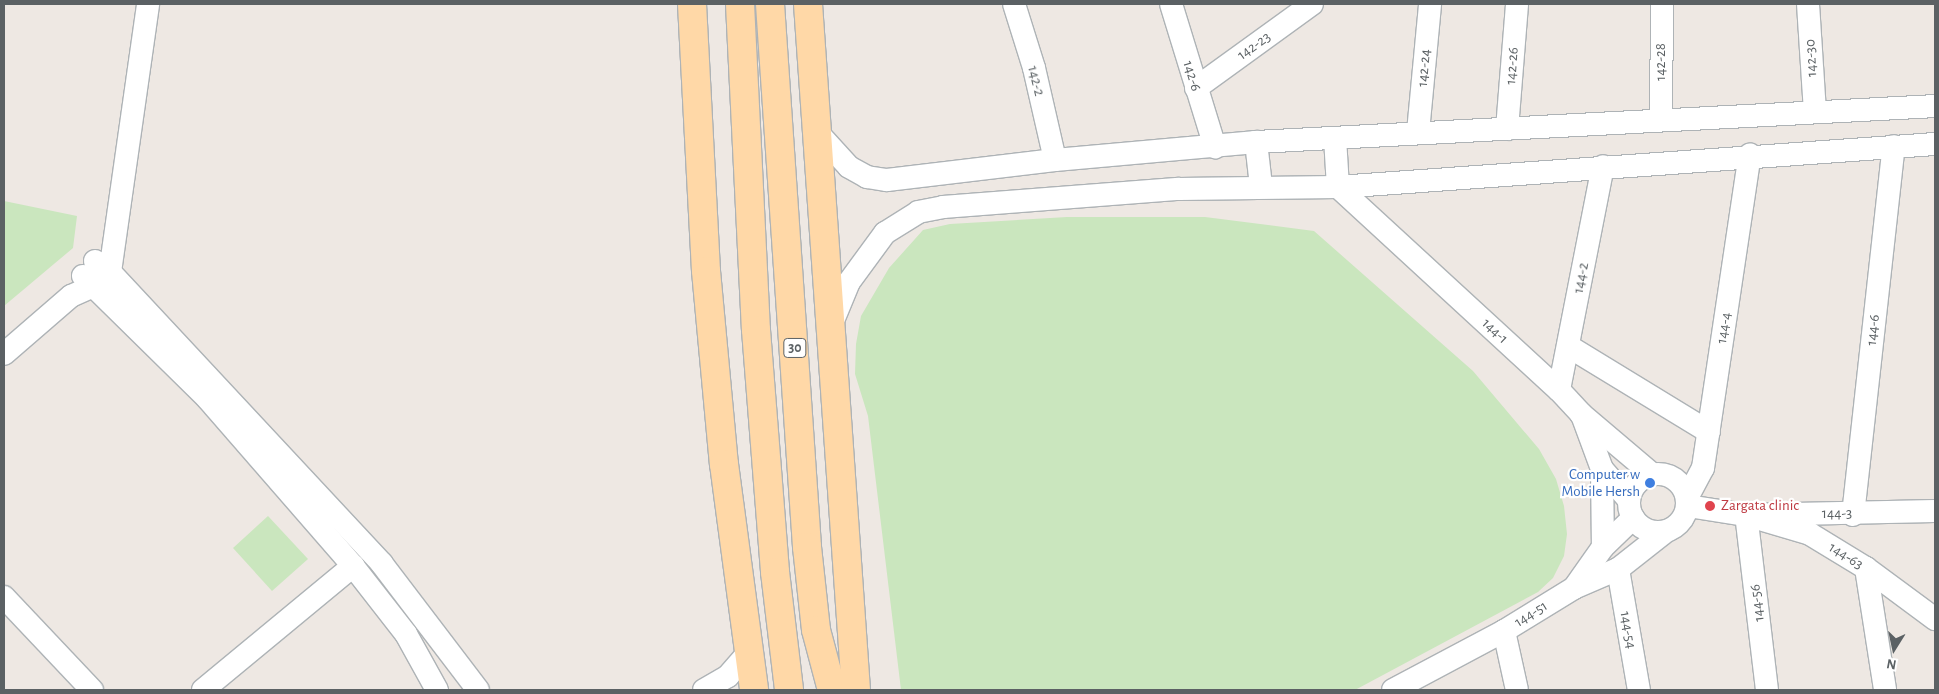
<!DOCTYPE html>
<style>
body{margin:0}
#map{position:relative;width:1939px;height:694px;overflow:hidden;background:#eee8e3;font-family:"Alegreya Sans",sans-serif}
div>[style]{position:absolute}
.green>*{inset:0;background:#cae6be}
.roads{filter:drop-shadow(1px 0 #aeb3b6) drop-shadow(-1px 0 #aeb3b6) drop-shadow(0 1px #aeb3b6) drop-shadow(0 -1px #aeb3b6)}
.minor>*{height:22px;margin:-11px;padding:0 11px;transform-origin:11px;border-radius:11px;background:#fff}
.minor>.ring{margin:-11px;padding:0;box-sizing:content-box;background:none;border:22px solid #fff;border-radius:50%}
.major>*{height:28px;margin:-14px;padding:0 14px;transform-origin:14px;border-radius:14px;background:#ffd8a7}
.dots>*{width:14px;height:14px;translate:-50% -50%;box-sizing:border-box;border:2px solid #fff;border-radius:50%}
span{translate:-50% -50%;white-space:nowrap;text-align:center;line-height:1.15;-webkit-text-stroke:4.5px #fff;paint-order:stroke}
.shield-label span{padding:1px 4px;background:#fff;border:1px solid;border-radius:4px;-webkit-text-stroke-width:0}
.shield-label{font-size:14px;color:#5b6164;font-weight:700}
.street-label{font-size:15px;color:#5b6164}
.shop-label{font-size:15px;color:#366cbe}
.right{translate:-100% -50%;text-align:right}
.health-label{font-size:15px;color:#be3a42}
.left{translate:0 -50%;text-align:left}
.frame{position:absolute;inset:0;border:5px solid #5b6164;pointer-events:none}
.north{position:absolute;left:1869px;top:624px;width:50px;height:50px;-webkit-text-stroke:4px #fff;paint-order:stroke;rotate:190deg;font-size:14px;font-weight:700;line-height:20px;text-align:center;color:#5b6164}
.north::after{content:'';display:block;margin:auto;width:18px;height:22px;background:#5b6164;clip-path:polygon(50% 0,100% 100%,50% 72%,0 100%)}
</style>
<div id="map">
<div class="green">
<div style="clip-path:polygon(4px 201px,77px 216px,73px 248px,4px 306px)"></div>
<div style="clip-path:polygon(1067px 217px,1205px 217px,1314px 231px,1473px 371px,1539px 449px,1556px 479px,1564px 506px,1567px 534px,1564px 556px,1553px 578px,1538px 592px,1355px 690px,901px 690px,868px 416px,855px 374px,856px 344px,861px 316px,889px 268px,923px 230px,950px 224px)"></div>
<div style="clip-path:polygon(268px 516px,308px 559px,272px 591px,233px 548px)"></div>
</div>
<div class="roads">
<div class="minor">
<div style="left:1014px;top:4px;width:67px;rotate:72.6deg"></div>
<div style="left:1034px;top:68px;width:94px;rotate:77.1deg"></div>
<div style="left:1171px;top:4px;width:150px;rotate:72.9deg"></div>
<div style="left:1808px;top:4px;width:108px;rotate:86.3deg"></div>
<div style="left:1196px;top:88px;width:143px;rotate:-35.9deg"></div>
<div style="left:1661px;top:120px;width:116px;rotate:-89.5deg"></div>
<div style="left:1507px;top:129px;width:125px;rotate:-85.4deg"></div>
<div style="left:817px;top:132px;width:47px;rotate:47.6deg"></div>
<div style="left:849px;top:167px;width:21px;rotate:29deg"></div>
<div style="left:867px;top:177px;width:20px;rotate:9deg"></div>
<div style="left:887px;top:180px;width:169px;rotate:-6.8deg"></div>
<div style="left:1055px;top:160px;width:202px;rotate:-5.1deg"></div>
<div style="left:1256px;top:142px;width:680px;rotate:-3.03deg"></div>
<div style="left:1418px;top:132px;width:129px;rotate:-84.6deg"></div>
<div style="left:1335px;top:138px;width:49px;rotate:86.5deg"></div>
<div style="left:1338px;top:187px;width:300px;rotate:42.6deg"></div>
<div style="left:1559px;top:390px;width:33px;rotate:47deg"></div>
<div style="left:1581px;top:414px;width:93px;rotate:40.2deg"></div>
<div style="left:1256px;top:142px;width:44px;rotate:83.5deg"></div>
<div style="left:95px;top:261px;width:19px;rotate:36deg"></div>
<div style="left:110px;top:272px;width:399px;rotate:47deg"></div>
<div style="left:382px;top:564px;width:158px;rotate:52.7deg"></div>
<div style="left:83px;top:276px;width:175px;rotate:44.5deg"></div>
<div style="left:208px;top:399px;width:221px;rotate:49deg"></div>
<div style="left:353px;top:566px;width:86px;rotate:52.1deg"></div>
<div style="left:406px;top:634px;width:64px;rotate:61deg"></div>
<div style="left:832px;top:323px;width:44px;rotate:-67.5deg"></div>
<div style="left:849px;top:282px;width:61px;rotate:-53.7deg"></div>
<div style="left:885px;top:233px;width:39px;rotate:-32deg"></div>
<div style="left:918px;top:212px;width:25px;rotate:-11deg"></div>
<div style="left:943px;top:207px;width:237px;rotate:-4.4deg"></div>
<div style="left:1179px;top:189px;width:159px;rotate:-0.7deg"></div>
<div style="left:1338px;top:187px;width:599px;rotate:-4.12deg"></div>
<div style="left:1568px;top:346px;width:165px;rotate:31.4deg"></div>
<div style="left:4px;top:354px;width:89px;rotate:-40.9deg"></div>
<div style="left:71px;top:296px;width:24px;rotate:-24deg"></div>
<div style="left:93px;top:286px;width:22px;rotate:-39deg"></div>
<div style="left:110px;top:272px;width:271px;rotate:-81.9deg"></div>
<div style="left:1559px;top:390px;width:228px;rotate:-78.9deg"></div>
<div style="left:1582px;top:415px;width:58px;rotate:69.7deg"></div>
<div style="left:1602px;top:469px;width:41px;rotate:48.9deg"></div>
<div style="left:1602px;top:469px;width:78px;rotate:89.3deg"></div>
<div class="ring" style="left:1629px;top:474px;width:36px;height:36px"></div>
<div style="left:1688px;top:496px;width:32px;rotate:-62deg"></div>
<div style="left:1703px;top:468px;width:317px;rotate:-81.5deg"></div>
<div style="left:1688px;top:506px;width:59px;rotate:8.8deg"></div>
<div style="left:1746px;top:515px;width:189px;rotate:-1.2deg"></div>
<div style="left:1853px;top:515px;width:371px;rotate:-83.7deg"></div>
<div style="left:1866px;top:568px;width:123px;rotate:81.1deg"></div>
<div style="left:1618px;top:569px;width:123px;rotate:80.2deg"></div>
<div style="left:1574px;top:588px;width:50px;rotate:-54.7deg"></div>
<div style="left:1603px;top:547px;width:42px;rotate:-44deg"></div>
<div style="left:4px;top:597px;width:128px;rotate:46.6deg"></div>
<div style="left:1504px;top:631px;width:60px;rotate:77.6deg"></div>
<div style="left:203px;top:690px;width:195px;rotate:-39.6deg"></div>
<div style="left:704px;top:690px;width:28px;rotate:-30deg"></div>
<div style="left:728px;top:676px;width:30px;rotate:-49deg"></div>
<div style="left:1393px;top:690px;width:126px;rotate:-28deg"></div>
<div style="left:1504px;top:631px;width:82px;rotate:-31.6deg"></div>
<div style="left:1574px;top:588px;width:48px;rotate:-23.4deg"></div>
<div style="left:1618px;top:569px;width:60px;rotate:-38.2deg"></div>
<div style="left:1767px;top:690px;width:176px;rotate:-96.8deg"></div>
<div style="left:1746px;top:515px;width:67px;rotate:16.5deg"></div>
<div style="left:1810px;top:534px;width:66px;rotate:31.3deg"></div>
<div style="left:1866px;top:568px;width:86px;rotate:36.5deg"></div>
</div>
<div class="major">
<div style="left:692px;top:4px;width:267px;rotate:87deg"></div>
<div style="left:706px;top:271px;width:194px;rotate:84.7deg"></div>
<div style="left:724px;top:464px;width:228px;rotate:82.4deg"></div>
<div style="left:740px;top:4px;width:326px;rotate:87.2deg"></div>
<div style="left:756px;top:330px;width:243px;rotate:85.5deg"></div>
<div style="left:775px;top:572px;width:119px;rotate:83.2deg"></div>
<div style="left:770px;top:4px;width:544px;rotate:86.1deg"></div>
<div style="left:807px;top:547px;width:83px;rotate:83.8deg"></div>
<div style="left:816px;top:630px;width:62px;rotate:75.1deg"></div>
<div style="left:808px;top:4px;width:688px;rotate:86deg"></div>
</div>
</div>
<div class="dots">
<div style="left:1650px;top:483px;background:#3f7fe0"></div>
<div style="left:1710px;top:506px;background:#e0444e"></div>
</div>
<div class="shield-label">
<span style="left:795px;top:348px">30</span>
</div>
<div class="street-label">
<span style="left:1254px;top:46px;rotate:-36deg">142-23</span>
<span style="left:1811px;top:58px;rotate:-93deg">142-30</span>
<span style="left:1661px;top:62px;rotate:-90deg">142-28</span>
<span style="left:1512px;top:66px;rotate:-86deg">142-26</span>
<span style="left:1424px;top:68px;rotate:-85deg">142-24</span>
<span style="left:1192px;top:76px;rotate:73deg">142-6</span>
<span style="left:1036px;top:81px;rotate:76deg">142-2</span>
<span style="left:1581px;top:278px;rotate:-79deg">144-2</span>
<span style="left:1724px;top:328px;rotate:-81deg">144-4</span>
<span style="left:1873px;top:330px;rotate:-84deg">144-6</span>
<span style="left:1495px;top:331px;rotate:43deg">144-1</span>
<span style="left:1837px;top:514px">144-3</span>
<span style="left:1846px;top:556px;rotate:32deg">144-63</span>
<span style="left:1757px;top:603px;rotate:-97deg">144-56</span>
<span style="left:1531px;top:614px;rotate:-32deg">144-51</span>
<span style="left:1628px;top:630px;rotate:80deg">144-54</span>
</div>
<div class="shop-label">
<span class="right" style="left:1640px;top:483px">Computer w<br>Mobile Hersh</span>
</div>
<div class="health-label">
<span class="left" style="left:1721px;top:506px">Zargata clinic</span>
</div>
<div class="frame"></div>
<div class="north">N</div>
</div>
